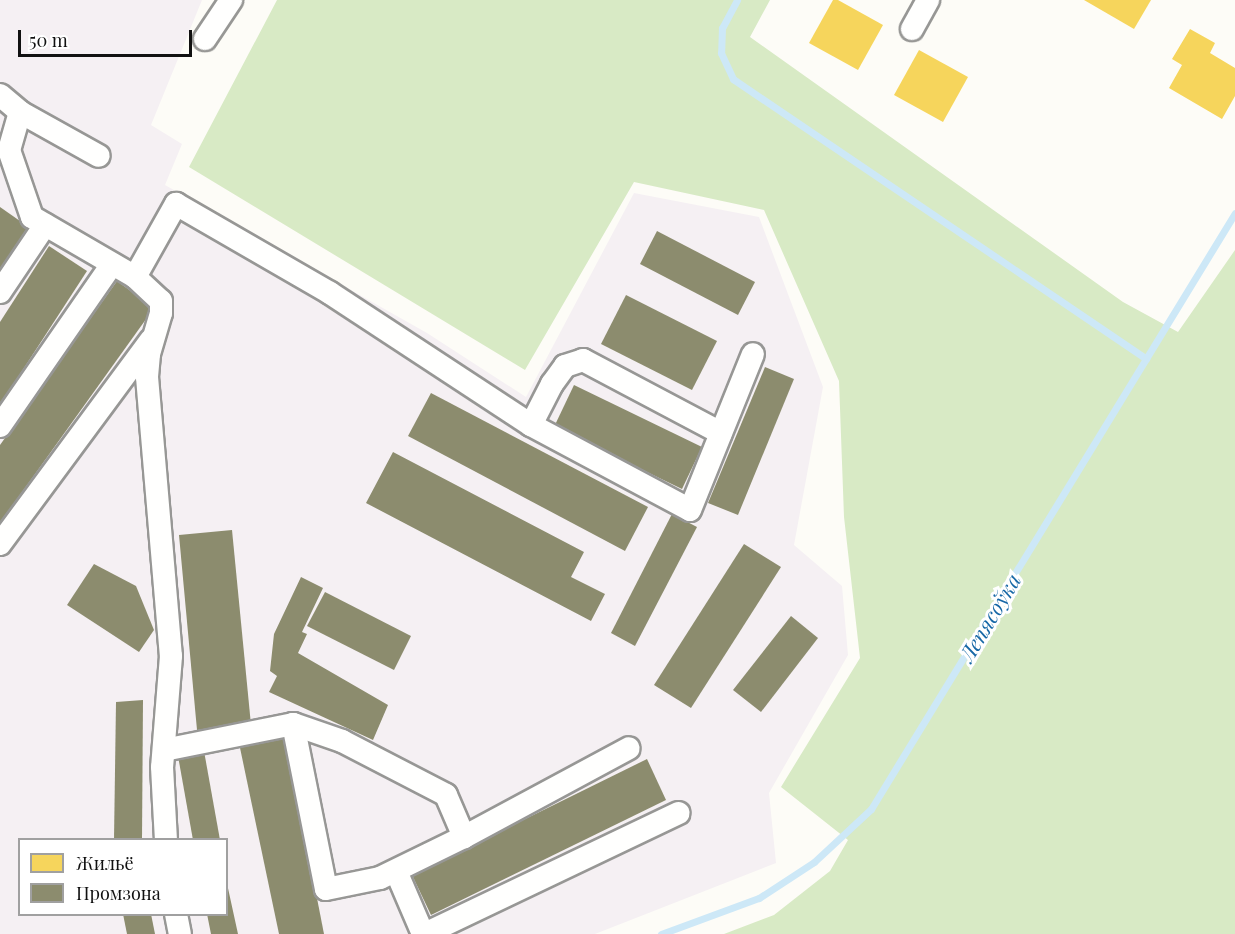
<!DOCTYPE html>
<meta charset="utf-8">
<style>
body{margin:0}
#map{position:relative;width:1235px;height:934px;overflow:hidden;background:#fdfcf7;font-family:"Playfair Display",serif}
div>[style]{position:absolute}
.industrial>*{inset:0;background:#f5f0f3}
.forest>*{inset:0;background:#d8eac5}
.homes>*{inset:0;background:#f6d55c}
.industry>*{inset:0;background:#8c8c6e}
.stream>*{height:7px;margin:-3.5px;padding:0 3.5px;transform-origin:3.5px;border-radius:3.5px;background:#cde8f7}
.roads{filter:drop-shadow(2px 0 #979795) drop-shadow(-2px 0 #979795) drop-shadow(0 2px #979795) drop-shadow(0 -2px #979795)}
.minor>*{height:22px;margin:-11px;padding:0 11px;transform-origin:11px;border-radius:11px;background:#fffffe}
span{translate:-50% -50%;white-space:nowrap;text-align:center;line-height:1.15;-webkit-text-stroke:6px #fff;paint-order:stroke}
.water-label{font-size:21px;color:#1768a6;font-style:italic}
.legend{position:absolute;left:18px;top:838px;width:210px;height:78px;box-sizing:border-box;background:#fff;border:2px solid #a0a0a0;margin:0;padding:8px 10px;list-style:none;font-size:18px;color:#111}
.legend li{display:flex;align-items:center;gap:12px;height:30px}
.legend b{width:30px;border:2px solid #a0a0a0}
.scale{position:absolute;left:18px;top:30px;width:174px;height:27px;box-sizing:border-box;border:3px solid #111;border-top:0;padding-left:8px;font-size:18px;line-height:21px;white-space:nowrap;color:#111;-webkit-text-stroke:4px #fff;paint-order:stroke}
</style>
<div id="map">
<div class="industrial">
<div style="clip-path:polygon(evenodd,0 0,202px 0,151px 125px,182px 144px,165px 185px,427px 333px,526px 397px,634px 193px,759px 217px,823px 387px,794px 545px,842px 586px,848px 655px,769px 793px,776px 863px,595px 934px,0 934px,0 0,20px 840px,226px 840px,226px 914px,20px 914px,20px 840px)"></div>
</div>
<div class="forest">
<div style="clip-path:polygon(277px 0,770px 0,750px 37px,1123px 302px,1178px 332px,1235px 250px,1235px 934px,724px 934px,774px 915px,830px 871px,848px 840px,781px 787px,860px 658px,844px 517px,839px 381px,764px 210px,634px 182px,525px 370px,189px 167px)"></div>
</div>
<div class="homes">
<div style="clip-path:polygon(833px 0,838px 0,883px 25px,858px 70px,809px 43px)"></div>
<div style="clip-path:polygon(1084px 0,1151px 0,1134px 29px)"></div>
<div style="clip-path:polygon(1190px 29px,1215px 43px,1210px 53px,1235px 68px,1235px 96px,1222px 119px,1169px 88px,1182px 65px,1172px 59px)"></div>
<div style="clip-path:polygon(919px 50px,968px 77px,943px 122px,894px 95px)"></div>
</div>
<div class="industry">
<div style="clip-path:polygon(0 207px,30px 228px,0 272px)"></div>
<div style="clip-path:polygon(657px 231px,755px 282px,738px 315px,640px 264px)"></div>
<div style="clip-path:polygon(49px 246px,87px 271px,0 405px,0 322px)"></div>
<div style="clip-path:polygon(117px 281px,154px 308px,0 523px,0 445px)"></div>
<div style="clip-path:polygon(626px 295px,717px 341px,692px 390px,601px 344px)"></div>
<div style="clip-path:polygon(765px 367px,794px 379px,738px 515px,708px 503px)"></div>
<div style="clip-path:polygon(574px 385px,702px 447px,682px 489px,554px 427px)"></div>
<div style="clip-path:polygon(431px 393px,648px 507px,625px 551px,408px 436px)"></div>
<div style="clip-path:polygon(393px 452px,584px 552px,571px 577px,605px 594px,591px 621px,366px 503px)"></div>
<div style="clip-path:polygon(672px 514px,697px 527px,635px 646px,611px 633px)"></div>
<div style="clip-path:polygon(232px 530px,251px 725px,197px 730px,179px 535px)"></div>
<div style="clip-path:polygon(744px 544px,781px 567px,691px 708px,654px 685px)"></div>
<div style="clip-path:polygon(94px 564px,136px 586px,154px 630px,139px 652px,67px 605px)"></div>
<div style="clip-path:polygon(301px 577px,323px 588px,302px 632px,307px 634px,298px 653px,388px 705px,373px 740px,269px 692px,277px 676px,270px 671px,274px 634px)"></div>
<div style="clip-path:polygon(325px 592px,411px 636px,394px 670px,307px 626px)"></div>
<div style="clip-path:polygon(791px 616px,818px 638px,761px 712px,733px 690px)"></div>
<div style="clip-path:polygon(143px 700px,142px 840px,114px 840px,116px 702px)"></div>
<div style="clip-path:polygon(285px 734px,324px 934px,279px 934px,239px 743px)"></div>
<div style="clip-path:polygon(204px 751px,220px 840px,193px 840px,178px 756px)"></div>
<div style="clip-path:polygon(647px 759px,666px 800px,431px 915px,412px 875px)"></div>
<div style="clip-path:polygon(226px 879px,238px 934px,211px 934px,207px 914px,226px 914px)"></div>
<div style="clip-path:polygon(123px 914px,151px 914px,155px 934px,127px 934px)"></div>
</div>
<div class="stream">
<div style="left:737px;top:0;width:32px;rotate:118deg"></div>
<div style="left:722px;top:28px;width:25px;rotate:92deg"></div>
<div style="left:721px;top:53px;width:29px;rotate:65deg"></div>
<div style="left:733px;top:79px;width:499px;rotate:34.1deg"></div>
<div style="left:661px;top:934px;width:104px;rotate:-20.2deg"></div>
<div style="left:759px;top:898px;width:66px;rotate:-33.2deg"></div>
<div style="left:814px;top:862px;width:78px;rotate:-42.9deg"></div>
<div style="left:871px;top:809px;width:698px;rotate:-58.59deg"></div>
</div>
<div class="roads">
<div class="minor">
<div style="left:912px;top:29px;width:33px;rotate:-61deg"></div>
<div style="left:205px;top:39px;width:47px;rotate:-56.3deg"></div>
<div style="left:0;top:95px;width:26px;rotate:40deg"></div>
<div style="left:20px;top:112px;width:40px;rotate:106deg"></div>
<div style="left:9px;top:150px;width:71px;rotate:71.1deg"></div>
<div style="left:32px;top:217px;width:119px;rotate:30.2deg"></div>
<div style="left:135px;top:277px;width:84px;rotate:-60.7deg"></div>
<div style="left:176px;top:204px;width:178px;rotate:30deg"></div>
<div style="left:330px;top:293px;width:240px;rotate:33.3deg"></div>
<div style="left:531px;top:425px;width:180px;rotate:28.1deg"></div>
<div style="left:690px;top:510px;width:168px;rotate:-68deg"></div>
<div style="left:20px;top:112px;width:90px;rotate:29.1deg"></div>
<div style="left:135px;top:277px;width:35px;rotate:43deg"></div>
<div style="left:161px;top:301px;width:12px;rotate:90deg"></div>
<div style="left:161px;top:313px;width:43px;rotate:106.3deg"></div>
<div style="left:149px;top:354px;width:23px;rotate:95deg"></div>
<div style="left:147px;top:377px;width:280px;rotate:85.1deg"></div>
<div style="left:171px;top:656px;width:111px;rotate:94.6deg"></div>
<div style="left:162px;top:767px;width:73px;rotate:86.9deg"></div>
<div style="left:0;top:292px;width:81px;rotate:-56.1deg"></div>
<div style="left:531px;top:425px;width:46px;rotate:-62.9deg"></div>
<div style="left:552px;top:384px;width:22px;rotate:-54deg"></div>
<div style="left:565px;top:366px;width:19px;rotate:-18deg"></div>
<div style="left:583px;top:360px;width:156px;rotate:27.9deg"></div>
<div style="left:0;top:426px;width:197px;rotate:-55.3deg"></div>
<div style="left:0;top:544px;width:254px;rotate:-53.5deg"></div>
<div style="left:293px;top:724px;width:168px;rotate:78.7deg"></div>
<div style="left:326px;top:889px;width:55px;rotate:-11.5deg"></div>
<div style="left:380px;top:878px;width:93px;rotate:-26deg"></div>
<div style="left:164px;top:750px;width:132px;rotate:-11.4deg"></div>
<div style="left:293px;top:724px;width:52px;rotate:19.1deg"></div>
<div style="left:342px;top:741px;width:117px;rotate:27.4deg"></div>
<div style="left:446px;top:795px;width:46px;rotate:66.8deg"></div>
<div style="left:464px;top:837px;width:187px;rotate:-28.3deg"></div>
<div style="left:396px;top:871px;width:69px;rotate:66.8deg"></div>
<div style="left:176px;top:914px;width:20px;rotate:79deg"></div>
<div style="left:425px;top:934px;width:281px;rotate:-25.5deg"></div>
</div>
</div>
<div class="water-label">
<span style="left:989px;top:617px;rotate:-59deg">Лепясоўка</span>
</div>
<ul class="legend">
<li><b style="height:16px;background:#f6d55c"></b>Жильё</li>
<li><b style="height:16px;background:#8c8c6e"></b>Промзона</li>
</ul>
<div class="scale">50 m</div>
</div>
